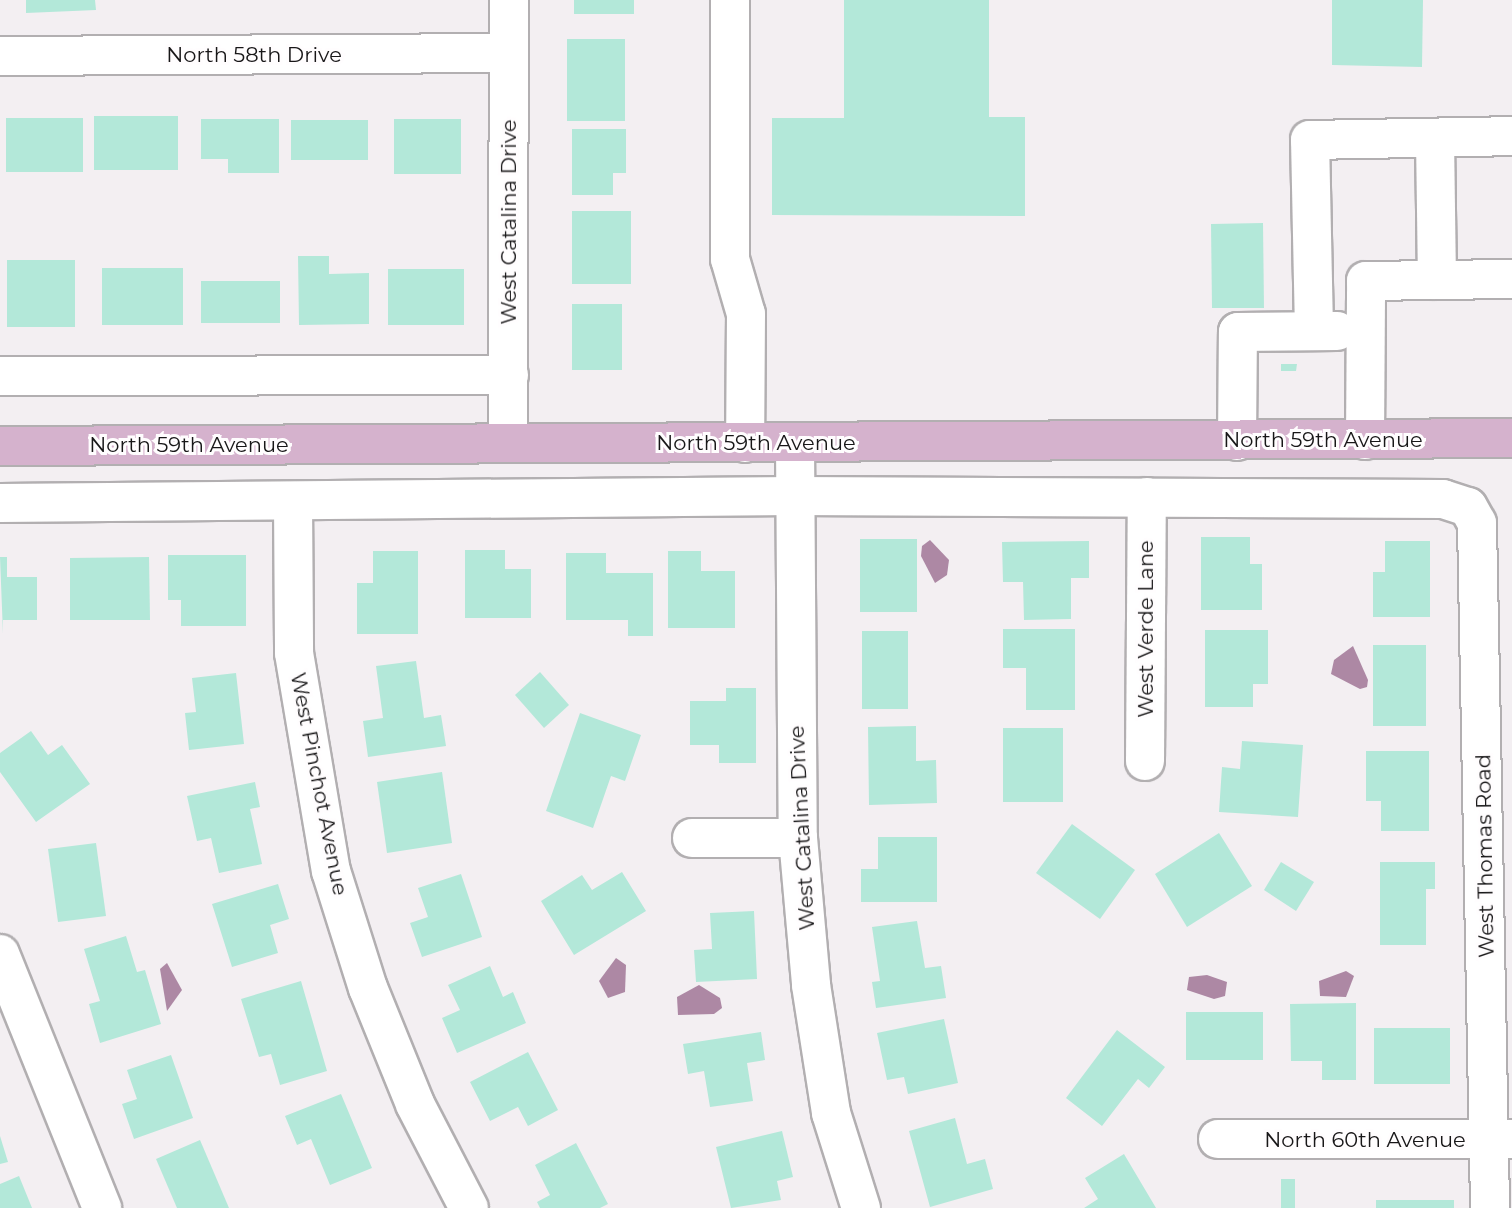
<!DOCTYPE html>
<style>
body{margin:0}
#map{position:relative;width:1512px;height:1208px;overflow:hidden;background:#f3eff2;font-family:Montserrat,sans-serif}
div>[style]{position:absolute}
.water>*{inset:0;background:#ad88a4}
.building>*{inset:0;background:#b3e8d9}
.roads{filter:drop-shadow(2px 0 #b2afb1) drop-shadow(-2px 0 #b2afb1) drop-shadow(0 2px #b2afb1) drop-shadow(0 -2px #b2afb1)}
.minor>*{height:38px;margin:-19px;padding:0 19px;transform-origin:19px;border-radius:19px;background:#fff}
.major>*{height:38px;margin:-19px;padding:0 19px;transform-origin:19px;border-radius:19px;background:#d5b2cd}
span{translate:-50% -50%;white-space:nowrap;text-align:center;line-height:1.15;-webkit-text-stroke:6px #fffdfe;paint-order:stroke}
.street-label{font-size:21px;color:#181718}
</style>
<div id="map">
<div class="water">
<div style="clip-path:polygon(930px 540px,949px 560px,947px 575px,935px 583px,921px 556px,922px 546px)"></div>
<div style="clip-path:polygon(1353px 646px,1368px 680px,1367px 687px,1360px 689px,1331px 674px,1334px 660px)"></div>
<div style="clip-path:polygon(616px 958px,626px 965px,625px 992px,608px 998px,599px 981px)"></div>
<div style="clip-path:polygon(167px 963px,182px 990px,167px 1011px,160px 969px)"></div>
<div style="clip-path:polygon(1346px 971px,1354px 976px,1346px 997px,1320px 996px,1319px 981px)"></div>
<div style="clip-path:polygon(1207px 975px,1227px 982px,1225px 996px,1214px 999px,1187px 990px,1189px 977px)"></div>
<div style="clip-path:polygon(699px 985px,720px 998px,722px 1008px,714px 1014px,678px 1015px,677px 997px)"></div>
</div>
<div class="building">
<div style="clip-path:polygon(26px 0,95px 0,96px 10px,26px 13px)"></div>
<div style="clip-path:polygon(574px 0,634px 0,634px 14px,574px 14px)"></div>
<div style="clip-path:polygon(844px 0,989px 0,989px 117px,1025px 117px,1025px 216px,772px 215px,772px 118px,844px 118px)"></div>
<div style="clip-path:polygon(1332px 0,1423px 0,1422px 67px,1332px 65px)"></div>
<div style="clip-path:polygon(567px 39px,625px 39px,625px 121px,567px 121px)"></div>
<div style="clip-path:polygon(94px 116px,178px 116px,178px 170px,94px 170px)"></div>
<div style="clip-path:polygon(6px 118px,83px 118px,83px 172px,6px 172px)"></div>
<div style="clip-path:polygon(201px 119px,279px 119px,279px 173px,228px 173px,228px 159px,201px 159px)"></div>
<div style="clip-path:polygon(394px 119px,461px 119px,461px 174px,394px 174px)"></div>
<div style="clip-path:polygon(291px 120px,368px 120px,368px 160px,291px 160px)"></div>
<div style="clip-path:polygon(572px 129px,626px 129px,626px 173px,613px 173px,613px 195px,572px 195px)"></div>
<div style="clip-path:polygon(572px 211px,631px 211px,631px 284px,572px 284px)"></div>
<div style="clip-path:polygon(1263px 223px,1264px 308px,1212px 308px,1211px 224px)"></div>
<div style="clip-path:polygon(298px 256px,329px 256px,329px 274px,369px 273px,369px 324px,299px 325px)"></div>
<div style="clip-path:polygon(7px 260px,75px 260px,75px 327px,7px 327px)"></div>
<div style="clip-path:polygon(102px 268px,183px 268px,183px 325px,102px 325px)"></div>
<div style="clip-path:polygon(388px 269px,464px 269px,464px 325px,388px 325px)"></div>
<div style="clip-path:polygon(201px 281px,280px 281px,280px 323px,201px 323px)"></div>
<div style="clip-path:polygon(572px 304px,622px 304px,622px 370px,572px 370px)"></div>
<div style="clip-path:polygon(1281px 364px,1297px 364px,1296px 371px,1281px 371px)"></div>
<div style="clip-path:polygon(1201px 537px,1250px 537px,1250px 564px,1262px 564px,1262px 610px,1201px 610px)"></div>
<div style="clip-path:polygon(860px 539px,917px 539px,917px 612px,860px 612px)"></div>
<div style="clip-path:polygon(1089px 541px,1089px 578px,1071px 578px,1071px 619px,1024px 620px,1023px 582px,1003px 582px,1002px 542px)"></div>
<div style="clip-path:polygon(1385px 541px,1430px 541px,1430px 617px,1373px 617px,1373px 572px,1385px 572px)"></div>
<div style="clip-path:polygon(465px 550px,505px 550px,505px 569px,531px 569px,531px 618px,465px 618px)"></div>
<div style="clip-path:polygon(373px 551px,418px 551px,418px 634px,357px 634px,357px 583px,373px 583px)"></div>
<div style="clip-path:polygon(668px 551px,701px 551px,701px 571px,735px 571px,735px 628px,668px 628px)"></div>
<div style="clip-path:polygon(566px 553px,606px 553px,606px 573px,653px 573px,653px 636px,628px 636px,628px 620px,566px 620px)"></div>
<div style="clip-path:polygon(168px 555px,246px 555px,246px 626px,181px 626px,181px 600px,168px 600px)"></div>
<div style="clip-path:polygon(0 557px,7px 557px,7px 577px,37px 577px,37px 620px,3px 620px,3px 634px)"></div>
<div style="clip-path:polygon(149px 557px,150px 620px,70px 620px,70px 558px)"></div>
<div style="clip-path:polygon(1003px 629px,1075px 629px,1075px 710px,1026px 710px,1026px 668px,1003px 668px)"></div>
<div style="clip-path:polygon(1205px 630px,1268px 630px,1268px 684px,1253px 684px,1253px 707px,1205px 707px)"></div>
<div style="clip-path:polygon(862px 631px,908px 631px,908px 709px,862px 709px)"></div>
<div style="clip-path:polygon(1373px 645px,1426px 645px,1426px 726px,1373px 726px)"></div>
<div style="clip-path:polygon(416px 661px,424px 718px,441px 715px,446px 746px,368px 757px,363px 721px,383px 718px,376px 666px)"></div>
<div style="clip-path:polygon(540px 672px,569px 705px,544px 728px,515px 695px)"></div>
<div style="clip-path:polygon(236px 673px,244px 744px,189px 750px,185px 713px,196px 712px,192px 678px)"></div>
<div style="clip-path:polygon(726px 688px,756px 688px,756px 763px,719px 763px,719px 745px,690px 745px,690px 701px,726px 701px)"></div>
<div style="clip-path:polygon(580px 713px,641px 735px,625px 781px,611px 776px,593px 828px,546px 811px)"></div>
<div style="clip-path:polygon(916px 726px,916px 761px,936px 760px,937px 803px,869px 805px,868px 727px)"></div>
<div style="clip-path:polygon(1003px 728px,1063px 728px,1063px 802px,1003px 802px)"></div>
<div style="clip-path:polygon(31px 731px,48px 755px,62px 745px,90px 784px,36px 822px,0 772px,0 753px)"></div>
<div style="clip-path:polygon(1242px 741px,1303px 745px,1298px 817px,1219px 812px,1222px 767px,1240px 769px)"></div>
<div style="clip-path:polygon(1366px 751px,1429px 751px,1429px 831px,1381px 831px,1381px 801px,1366px 801px)"></div>
<div style="clip-path:polygon(442px 772px,452px 843px,387px 853px,377px 782px)"></div>
<div style="clip-path:polygon(255px 782px,260px 807px,250px 809px,262px 864px,219px 873px,211px 838px,197px 841px,187px 796px)"></div>
<div style="clip-path:polygon(1072px 824px,1135px 870px,1100px 919px,1036px 873px)"></div>
<div style="clip-path:polygon(1219px 833px,1252px 886px,1187px 927px,1155px 874px)"></div>
<div style="clip-path:polygon(878px 837px,937px 837px,937px 902px,861px 902px,861px 869px,878px 869px)"></div>
<div style="clip-path:polygon(96px 843px,106px 916px,58px 922px,48px 849px)"></div>
<div style="clip-path:polygon(1281px 862px,1314px 882px,1296px 911px,1264px 890px)"></div>
<div style="clip-path:polygon(1380px 862px,1435px 862px,1435px 889px,1426px 889px,1426px 945px,1380px 945px)"></div>
<div style="clip-path:polygon(622px 872px,646px 911px,574px 955px,541px 901px,582px 875px,592px 890px)"></div>
<div style="clip-path:polygon(461px 874px,482px 937px,422px 957px,410px 923px,428px 917px,418px 888px)"></div>
<div style="clip-path:polygon(278px 884px,289px 919px,270px 925px,278px 953px,232px 967px,212px 904px)"></div>
<div style="clip-path:polygon(754px 911px,757px 979px,696px 982px,694px 950px,712px 949px,710px 913px)"></div>
<div style="clip-path:polygon(917px 921px,925px 968px,941px 966px,946px 998px,876px 1008px,872px 982px,880px 981px,872px 927px)"></div>
<div style="clip-path:polygon(126px 936px,137px 972px,145px 970px,161px 1024px,100px 1043px,89px 1004px,100px 1001px,84px 949px)"></div>
<div style="clip-path:polygon(490px 966px,503px 997px,513px 992px,526px 1023px,457px 1053px,442px 1018px,460px 1010px,448px 985px)"></div>
<div style="clip-path:polygon(301px 981px,327px 1071px,280px 1085px,271px 1054px,259px 1057px,241px 999px)"></div>
<div style="clip-path:polygon(1356px 1003px,1356px 1080px,1322px 1080px,1322px 1061px,1291px 1061px,1290px 1004px)"></div>
<div style="clip-path:polygon(1186px 1012px,1263px 1012px,1263px 1060px,1186px 1060px)"></div>
<div style="clip-path:polygon(944px 1019px,958px 1083px,908px 1094px,904px 1077px,887px 1080px,877px 1033px)"></div>
<div style="clip-path:polygon(1374px 1028px,1450px 1028px,1450px 1084px,1374px 1084px)"></div>
<div style="clip-path:polygon(1117px 1030px,1165px 1067px,1149px 1088px,1138px 1079px,1102px 1126px,1066px 1098px)"></div>
<div style="clip-path:polygon(761px 1032px,765px 1060px,747px 1063px,753px 1101px,710px 1107px,704px 1071px,688px 1074px,683px 1044px)"></div>
<div style="clip-path:polygon(528px 1052px,558px 1110px,528px 1126px,518px 1107px,490px 1121px,470px 1082px)"></div>
<div style="clip-path:polygon(171px 1055px,193px 1118px,134px 1139px,122px 1104px,137px 1099px,127px 1070px)"></div>
<div style="clip-path:polygon(341px 1094px,372px 1168px,330px 1185px,311px 1139px,297px 1145px,285px 1116px)"></div>
<div style="clip-path:polygon(955px 1118px,967px 1164px,985px 1159px,993px 1189px,930px 1207px,909px 1131px)"></div>
<div style="clip-path:polygon(782px 1131px,793px 1177px,777px 1181px,781px 1200px,731px 1208px,716px 1147px)"></div>
<div style="clip-path:polygon(0 1136px,8px 1162px,0 1164px)"></div>
<div style="clip-path:polygon(200px 1140px,229px 1208px,177px 1208px,156px 1159px)"></div>
<div style="clip-path:polygon(576px 1143px,608px 1204px,600px 1208px,540px 1208px,537px 1202px,550px 1195px,535px 1165px)"></div>
<div style="clip-path:polygon(1124px 1154px,1156px 1208px,1084px 1208px,1098px 1199px,1085px 1178px)"></div>
<div style="clip-path:polygon(19px 1176px,32px 1208px,0 1208px,0 1184px)"></div>
<div style="clip-path:polygon(1281px 1179px,1295px 1179px,1295px 1208px,1281px 1208px)"></div>
<div style="clip-path:polygon(1376px 1200px,1454px 1200px,1454px 1208px,1376px 1208px)"></div>
</div>
<div class="roads">
<div class="minor">
<div style="left:730px;top:0;width:259px;rotate:90deg"></div>
<div style="left:730px;top:259px;width:57px;rotate:73.8deg"></div>
<div style="left:746px;top:314px;width:129px;rotate:90.4deg"></div>
<div style="left:0;top:56px;width:509px;rotate:-0.34deg"></div>
<div style="left:1435px;top:138px;width:142px;rotate:89.2deg"></div>
<div style="left:1314px;top:330px;width:190px;rotate:-91.2deg"></div>
<div style="left:1310px;top:140px;width:202px;rotate:-1.1deg"></div>
<div style="left:0;top:376px;width:509px;rotate:-0.11deg"></div>
<div style="left:1365px;top:440px;width:159px;rotate:-89.6deg"></div>
<div style="left:1366px;top:281px;width:146px;rotate:-0.8deg"></div>
<div style="left:1237px;top:441px;width:109px;rotate:-89.5deg"></div>
<div style="left:1238px;top:332px;width:99px;rotate:-0.6deg"></div>
<div style="left:508px;top:443px;width:443px;rotate:-89.9deg"></div>
<div style="left:795px;top:443px;width:395px;rotate:89.6deg"></div>
<div style="left:798px;top:838px;width:148px;rotate:84.9deg"></div>
<div style="left:811px;top:985px;width:130px;rotate:81.1deg"></div>
<div style="left:831px;top:1113px;width:100px;rotate:72.5deg"></div>
<div style="left:293px;top:501px;width:152px;rotate:89.6deg"></div>
<div style="left:294px;top:653px;width:221px;rotate:80.4deg"></div>
<div style="left:331px;top:871px;width:123px;rotate:72.5deg"></div>
<div style="left:368px;top:988px;width:125px;rotate:67.9deg"></div>
<div style="left:415px;top:1104px;width:117px;rotate:62.6deg"></div>
<div style="left:0;top:503px;width:794px;rotate:-0.51deg"></div>
<div style="left:794px;top:496px;width:649px;rotate:0.26deg"></div>
<div style="left:1443px;top:499px;width:26px;rotate:18deg"></div>
<div style="left:1468px;top:507px;width:18px;rotate:61deg"></div>
<div style="left:1477px;top:523px;width:685px;rotate:88.91deg"></div>
<div style="left:1145px;top:761px;width:264px;rotate:-89.6deg"></div>
<div style="left:692px;top:838px;width:106px"></div>
<div style="left:0;top:954px;width:274px;rotate:68.1deg"></div>
<div style="left:1218px;top:1139px;width:294px"></div>
</div>
<div class="major">
<div style="left:0;top:446px;width:1512px;rotate:-0.3deg"></div>
</div>
</div>
<div class="street-label">
<span style="left:254px;top:55px">North 58th Drive</span>
<span style="left:509px;top:222px;rotate:-90deg">West Catalina Drive</span>
<span style="left:1323px;top:440px">North 59th Avenue</span>
<span style="left:756px;top:443px">North 59th Avenue</span>
<span style="left:189px;top:445px">North 59th Avenue</span>
<span style="left:1146px;top:629px;rotate:-90deg">West Verde Lane</span>
<span style="left:319px;top:784px;rotate:79deg">West Pinchot Avenue</span>
<span style="left:802px;top:828px;rotate:-93deg">West Catalina Drive</span>
<span style="left:1485px;top:856px;rotate:-91deg">West Thomas Road</span>
<span style="left:1365px;top:1140px">North 60th Avenue</span>
</div>
</div>
